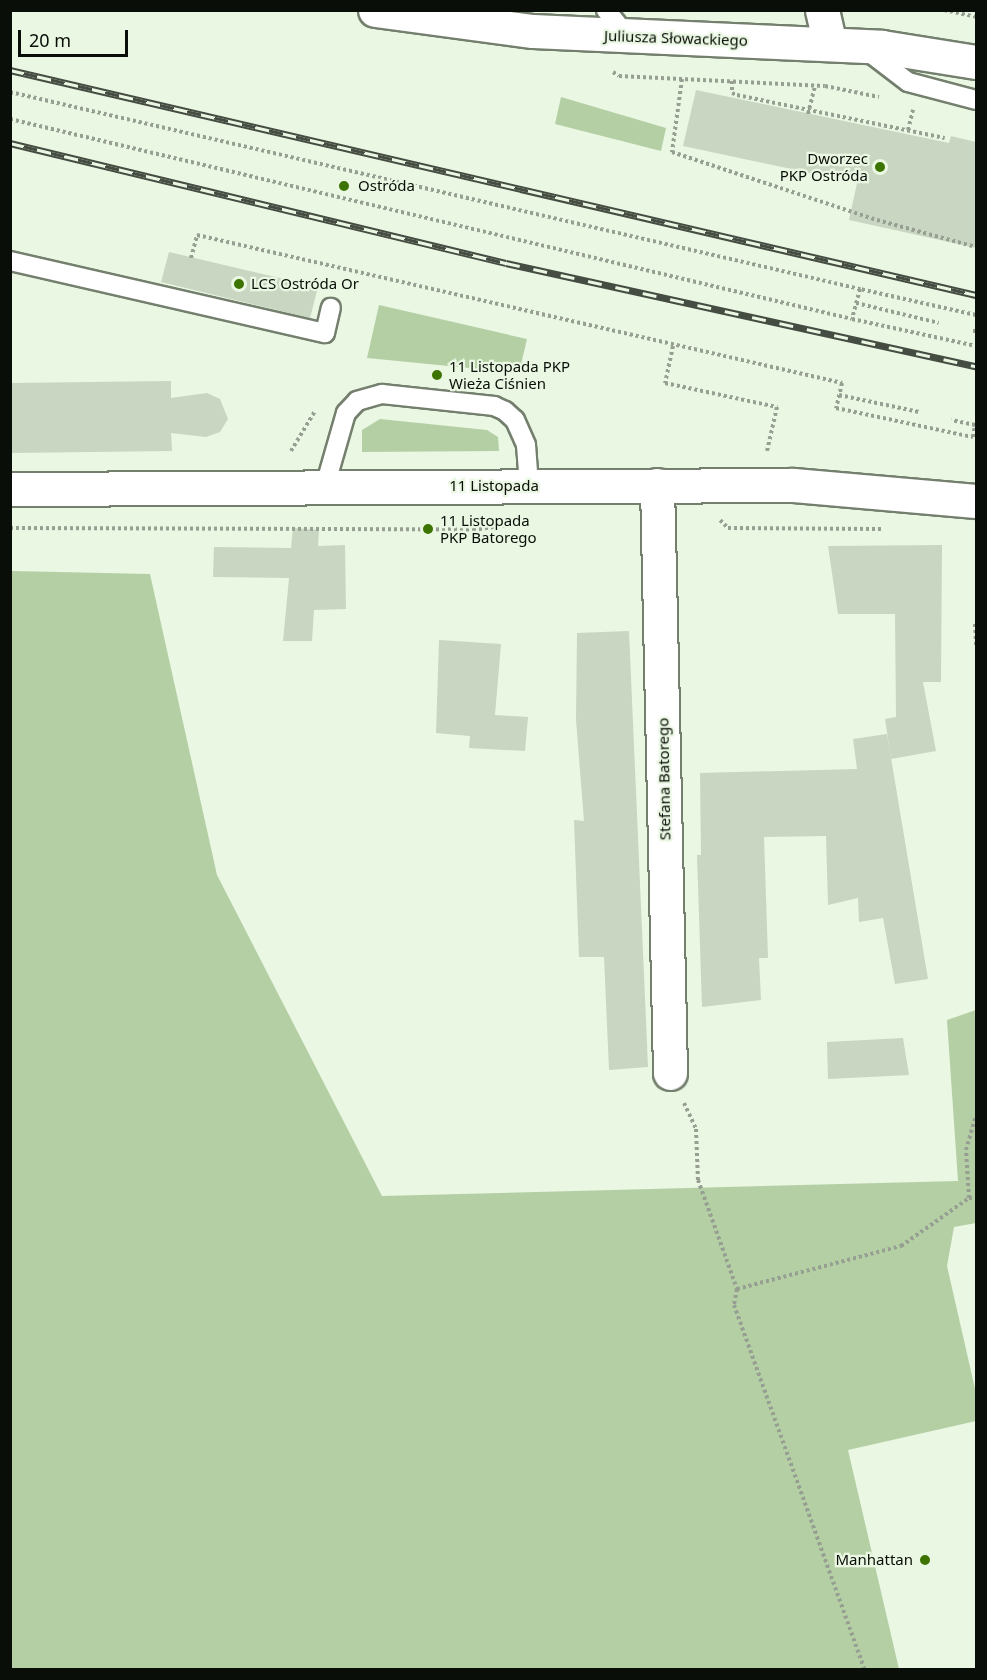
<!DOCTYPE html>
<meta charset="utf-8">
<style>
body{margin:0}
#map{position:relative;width:987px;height:1680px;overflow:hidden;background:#eaf7e3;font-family:"Noto Sans",sans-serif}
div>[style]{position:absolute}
.green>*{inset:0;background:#b5cfa5}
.building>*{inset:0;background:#c9d6c2}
.path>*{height:4px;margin-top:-2px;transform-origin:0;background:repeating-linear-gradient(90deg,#969f91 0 3px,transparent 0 6px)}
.roads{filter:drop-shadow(2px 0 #747f6e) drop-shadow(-2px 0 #747f6e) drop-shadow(0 2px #747f6e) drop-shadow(0 -2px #747f6e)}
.service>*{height:18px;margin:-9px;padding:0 9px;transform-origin:9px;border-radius:9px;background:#fff}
.minor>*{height:33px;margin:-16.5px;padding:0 16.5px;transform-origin:16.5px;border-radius:16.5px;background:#fff}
.secondary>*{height:33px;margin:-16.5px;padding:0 16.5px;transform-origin:16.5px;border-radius:16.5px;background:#fff}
.rail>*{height:7px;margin-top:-3.5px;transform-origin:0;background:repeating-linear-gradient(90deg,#eaf7e3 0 14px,#454c42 0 28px);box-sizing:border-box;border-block:2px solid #454c42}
.dots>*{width:16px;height:16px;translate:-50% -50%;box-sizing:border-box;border:3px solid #eaf7e3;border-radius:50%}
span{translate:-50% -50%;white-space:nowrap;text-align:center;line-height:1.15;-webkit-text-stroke:4.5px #eaf7e3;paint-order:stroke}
.street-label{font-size:15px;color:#0a0e08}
.poi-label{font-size:15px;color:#0a0e08}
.right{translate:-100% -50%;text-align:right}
.left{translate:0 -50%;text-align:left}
.frame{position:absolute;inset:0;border:12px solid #0a0e08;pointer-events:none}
.scale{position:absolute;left:18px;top:30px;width:110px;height:27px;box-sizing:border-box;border:3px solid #0a0e08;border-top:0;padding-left:8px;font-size:18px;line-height:21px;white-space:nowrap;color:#0a0e08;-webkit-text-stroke:4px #eaf7e3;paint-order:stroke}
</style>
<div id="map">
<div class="green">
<div style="clip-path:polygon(561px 97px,666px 128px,661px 151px,555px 124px)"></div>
<div style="clip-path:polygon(379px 305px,527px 339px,519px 373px,367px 358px)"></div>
<div style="clip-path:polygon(380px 419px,487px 430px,498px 437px,499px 451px,362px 452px,362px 430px)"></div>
<div style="clip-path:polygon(11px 571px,150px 574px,217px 875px,382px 1196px,958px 1181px,947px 1020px,976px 1010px,976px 1223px,954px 1227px,947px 1266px,976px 1393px,976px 1421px,848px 1450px,899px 1669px,11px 1669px)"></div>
</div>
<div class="building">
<div style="clip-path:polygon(696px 90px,949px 143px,951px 136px,976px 142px,976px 248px,849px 220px,857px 183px,683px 146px)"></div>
<div style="clip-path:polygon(169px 252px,318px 287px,310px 318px,161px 282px)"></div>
<div style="clip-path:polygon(171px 381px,171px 398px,207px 393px,220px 399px,228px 419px,220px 432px,206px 437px,171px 433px,172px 451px,10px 453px,10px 383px)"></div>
<div style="clip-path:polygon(293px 528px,319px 530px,318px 546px,345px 545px,346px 609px,314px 610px,312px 641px,283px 641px,289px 578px,213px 577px,214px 547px,291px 548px)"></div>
<div style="clip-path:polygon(942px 545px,941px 682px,923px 682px,936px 751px,891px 759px,885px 719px,896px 717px,895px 614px,838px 614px,828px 546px)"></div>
<div style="clip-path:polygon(629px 631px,648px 1067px,609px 1070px,604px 957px,579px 957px,574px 820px,584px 821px,576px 720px,577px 633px)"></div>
<div style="clip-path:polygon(439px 640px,501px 644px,495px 715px,528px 717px,525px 751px,469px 748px,470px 736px,436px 733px)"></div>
<div style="clip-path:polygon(887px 734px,928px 979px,895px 984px,883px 918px,859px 922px,858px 898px,828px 905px,826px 836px,764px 837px,768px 958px,759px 958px,761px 1000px,702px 1007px,697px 855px,701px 855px,700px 773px,857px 769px,853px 739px)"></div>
<div style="clip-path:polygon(903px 1038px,909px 1075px,828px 1079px,827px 1042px)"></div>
</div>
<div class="path">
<div style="left:944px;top:10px;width:33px;rotate:12deg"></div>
<div style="left:613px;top:72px;width:7px;rotate:34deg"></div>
<div style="left:619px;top:76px;width:206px;rotate:2.8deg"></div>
<div style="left:825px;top:86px;width:55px;rotate:11.5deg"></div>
<div style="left:682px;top:79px;width:74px;rotate:97.8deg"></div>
<div style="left:672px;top:152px;width:216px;rotate:18.4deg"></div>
<div style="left:877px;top:220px;width:103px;rotate:15.3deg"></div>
<div style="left:732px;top:81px;width:12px;rotate:90deg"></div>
<div style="left:732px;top:93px;width:5px;rotate:22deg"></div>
<div style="left:737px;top:95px;width:212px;rotate:11.7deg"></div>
<div style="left:10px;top:92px;width:873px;rotate:13.05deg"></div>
<div style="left:808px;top:114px;width:30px;rotate:-76deg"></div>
<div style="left:10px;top:119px;width:865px;rotate:13.36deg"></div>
<div style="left:908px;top:130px;width:21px;rotate:-76deg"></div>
<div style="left:191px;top:258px;width:24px;rotate:-75deg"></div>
<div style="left:197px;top:235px;width:662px;rotate:12.92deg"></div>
<div style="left:842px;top:383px;width:26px;rotate:103deg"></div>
<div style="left:836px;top:408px;width:140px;rotate:12deg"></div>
<div style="left:973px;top:437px;width:12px;rotate:-81deg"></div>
<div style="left:975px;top:425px;width:24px;rotate:-168deg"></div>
<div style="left:856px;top:303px;width:85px;rotate:13.5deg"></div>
<div style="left:976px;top:315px;width:119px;rotate:-167.4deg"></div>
<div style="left:860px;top:289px;width:31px;rotate:105deg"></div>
<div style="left:852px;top:319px;width:127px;rotate:12.3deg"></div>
<div style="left:973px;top:331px;width:3px"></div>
<div style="left:673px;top:346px;width:38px;rotate:102deg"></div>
<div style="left:665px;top:383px;width:115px;rotate:12.1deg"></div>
<div style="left:777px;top:407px;width:45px;rotate:102.8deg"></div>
<div style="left:839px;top:395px;width:82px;rotate:12deg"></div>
<div style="left:291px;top:451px;width:47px;rotate:-59deg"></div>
<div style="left:720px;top:520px;width:11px;rotate:45deg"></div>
<div style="left:728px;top:528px;width:154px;rotate:0.4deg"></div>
<div style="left:10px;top:528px;width:463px;rotate:0.2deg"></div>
<div style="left:473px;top:530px;width:40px;rotate:-8.5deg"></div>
<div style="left:975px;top:624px;width:21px;rotate:87deg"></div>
<div style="left:684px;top:1103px;width:29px;rotate:65deg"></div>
<div style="left:696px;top:1129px;width:51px;rotate:87.8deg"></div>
<div style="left:698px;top:1180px;width:116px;rotate:70.3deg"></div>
<div style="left:737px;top:1289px;width:16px;rotate:101deg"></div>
<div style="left:734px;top:1305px;width:388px;rotate:70.3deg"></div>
<div style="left:969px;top:1198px;width:48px;rotate:-93.6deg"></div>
<div style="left:966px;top:1150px;width:35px;rotate:-74deg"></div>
<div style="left:737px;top:1289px;width:170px;rotate:-14.7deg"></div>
<div style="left:901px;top:1246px;width:83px;rotate:-35.2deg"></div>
<div style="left:969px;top:1198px;width:7px"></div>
</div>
<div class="roads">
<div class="service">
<div style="left:606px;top:10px;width:35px;rotate:51deg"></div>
<div style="left:865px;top:49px;width:54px;rotate:37.5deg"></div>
<div style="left:908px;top:82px;width:70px;rotate:14.8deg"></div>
<div style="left:10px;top:261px;width:323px;rotate:12.9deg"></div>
<div style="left:325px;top:333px;width:26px;rotate:-77deg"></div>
<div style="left:325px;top:486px;width:76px;rotate:-74deg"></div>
<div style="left:346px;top:413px;width:16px;rotate:-47deg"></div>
<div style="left:357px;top:401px;width:26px;rotate:-16deg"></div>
<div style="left:382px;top:394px;width:113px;rotate:6.1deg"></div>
<div style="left:494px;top:406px;width:12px;rotate:24deg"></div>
<div style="left:505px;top:411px;width:13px;rotate:42deg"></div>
<div style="left:515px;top:420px;width:27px;rotate:66deg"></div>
<div style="left:526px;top:445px;width:40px;rotate:85.7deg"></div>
</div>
<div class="minor">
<div style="left:375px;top:10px;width:159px;rotate:7.6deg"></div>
<div style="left:533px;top:31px;width:349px;rotate:2.6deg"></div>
<div style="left:882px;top:47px;width:95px;rotate:9.1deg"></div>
<div style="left:822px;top:10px;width:35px;rotate:77deg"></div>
<div style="left:657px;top:485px;width:588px;rotate:88.73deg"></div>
</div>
<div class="secondary">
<div style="left:10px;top:489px;width:783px;rotate:-0.29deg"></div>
<div style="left:793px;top:485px;width:184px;rotate:5deg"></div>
</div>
</div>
<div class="rail">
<div style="left:10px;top:70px;width:992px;rotate:13.11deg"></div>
<div style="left:10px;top:143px;width:510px;rotate:13.6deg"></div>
<div style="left:506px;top:263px;width:481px;rotate:12.4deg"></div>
</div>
<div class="dots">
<div style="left:880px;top:167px;background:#3d7300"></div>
<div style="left:344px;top:186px;background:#3d7300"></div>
<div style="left:239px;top:284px;background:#3d7300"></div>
<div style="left:437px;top:375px;background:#3d7300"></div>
<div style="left:428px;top:529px;background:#3d7300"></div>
<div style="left:925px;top:1560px;background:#3d7300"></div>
</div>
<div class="street-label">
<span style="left:676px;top:38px;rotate:2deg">Juliusza Słowackiego</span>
<span style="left:494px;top:486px">11 Listopada</span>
<span style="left:664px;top:779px;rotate:-91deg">Stefana Batorego</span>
</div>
<div class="poi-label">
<span class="right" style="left:868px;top:167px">Dworzec<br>PKP Ostróda</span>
<span class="left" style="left:358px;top:186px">Ostróda</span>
<span class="left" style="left:251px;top:284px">LCS Ostróda Or</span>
<span class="left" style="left:449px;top:375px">11 Listopada PKP<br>Wieża Ciśnien</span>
<span class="left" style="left:440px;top:529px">11 Listopada<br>PKP Batorego</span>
<span class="right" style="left:913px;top:1560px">Manhattan</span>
</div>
<div class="frame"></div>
<div class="scale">20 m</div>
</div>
